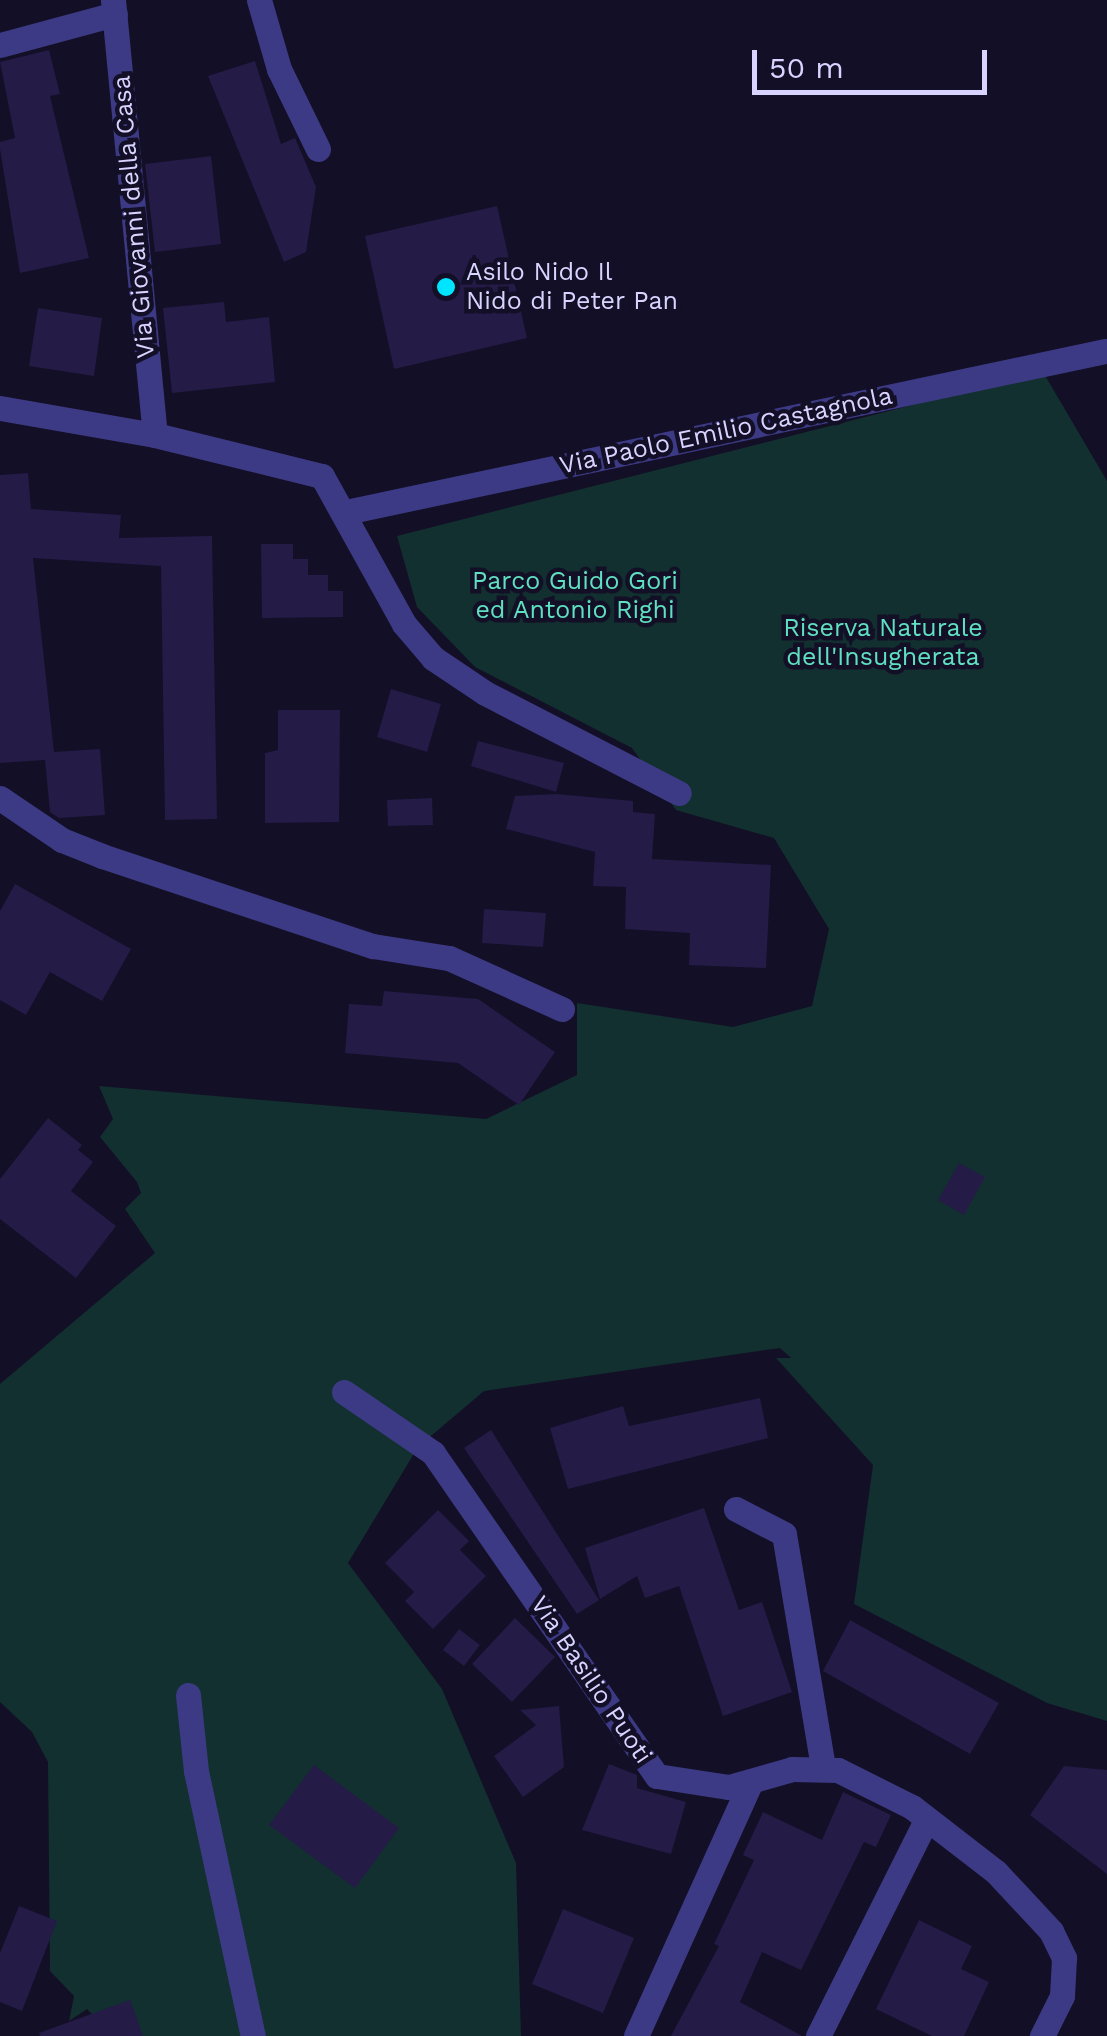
<!DOCTYPE html>
<style>
body{margin:0}
#map{position:relative;width:1107px;height:2036px;overflow:hidden;background:#130f26;font-family:"Work Sans",sans-serif}
div>[style]{position:absolute}
.green>*{inset:0;background:#12302f}
.building>*{inset:0;background:#241b47}
.street>*{height:25px;margin:-12.5px;padding:0 12.5px;transform-origin:12.5px;border-radius:12.5px;background:#3d3a85}
.dots>*{width:28px;height:28px;translate:-50% -50%;box-sizing:border-box;border:5px solid #130f26;border-radius:50%}
span{translate:-50% -50%;white-space:nowrap;text-align:center;line-height:1.15;-webkit-text-stroke:9px #130f26;paint-order:stroke}
.street-label{font-size:25px;color:#d9d4ff}
.poi-label{font-size:25px;color:#d9d4ff}
.left{translate:0 -50%;text-align:left}
.park-label{font-size:25px;color:#5fe0c0}
.scale{position:absolute;left:752px;top:50px;width:235px;height:45px;box-sizing:border-box;border:5px solid #d9d4ff;border-top:0;padding-left:12px;font-size:30px;line-height:35px;white-space:nowrap;color:#d9d4ff;-webkit-text-stroke:8px #130f26;paint-order:stroke}
</style>
<div id="map">
<div class="green">
<div style="clip-path:polygon(1043px 372px,1107px 481px,1107px 1721px,1047px 1703px,854px 1604px,873px 1465px,776px 1358px,791px 1358px,780px 1348px,484px 1391px,418px 1447px,348px 1563px,442px 1689px,516px 1863px,521px 2036px,113px 2036px,87px 2009px,69px 2021px,74px 1996px,50px 1971px,48px 1762px,32px 1732px,0 1702px,0 1384px,155px 1253px,125px 1209px,141px 1193px,137px 1182px,100px 1137px,113px 1119px,99px 1086px,486px 1119px,577px 1075px,577px 1003px,733px 1027px,812px 1006px,829px 929px,774px 838px,676px 810px,632px 748px,475px 667px,417px 607px,397px 536px)"></div>
</div>
<div class="building">
<div style="clip-path:polygon(49px 50px,60px 94px,50px 96px,89px 258px,20px 273px,0 149px,0 142px,15px 138px,0 62px)"></div>
<div style="clip-path:polygon(255px 61px,281px 144px,295px 138px,316px 187px,306px 252px,284px 262px,208px 76px)"></div>
<div style="clip-path:polygon(211px 156px,221px 244px,155px 252px,145px 164px)"></div>
<div style="clip-path:polygon(497px 206px,527px 338px,394px 369px,365px 236px)"></div>
<div style="clip-path:polygon(224px 302px,226px 322px,269px 317px,275px 382px,172px 393px,163px 308px)"></div>
<div style="clip-path:polygon(38px 308px,102px 318px,94px 376px,29px 366px)"></div>
<div style="clip-path:polygon(28px 473px,31px 509px,121px 515px,119px 538px,212px 536px,217px 819px,165px 820px,161px 566px,33px 558px,54px 752px,100px 749px,105px 815px,59px 818px,50px 812px,45px 760px,0 763px,0 475px)"></div>
<div style="clip-path:polygon(261px 544px,293px 544px,293px 559px,308px 559px,308px 575px,328px 575px,328px 591px,343px 591px,343px 617px,262px 618px)"></div>
<div style="clip-path:polygon(391px 689px,441px 704px,427px 752px,377px 737px)"></div>
<div style="clip-path:polygon(278px 710px,340px 710px,339px 822px,265px 823px,265px 753px,278px 750px)"></div>
<div style="clip-path:polygon(478px 741px,564px 763px,556px 792px,471px 766px)"></div>
<div style="clip-path:polygon(556px 794px,633px 801px,633px 812px,655px 814px,652px 859px,771px 865px,766px 968px,689px 965px,690px 933px,625px 929px,626px 887px,593px 886px,595px 852px,506px 829px,515px 796px)"></div>
<div style="clip-path:polygon(432px 798px,433px 825px,388px 826px,387px 800px)"></div>
<div style="clip-path:polygon(15px 884px,131px 949px,102px 1001px,50px 972px,26px 1015px,0 1000px,0 911px)"></div>
<div style="clip-path:polygon(484px 909px,546px 913px,543px 947px,482px 943px)"></div>
<div style="clip-path:polygon(384px 991px,478px 999px,555px 1052px,519px 1105px,458px 1063px,345px 1053px,349px 1004px,382px 1006px)"></div>
<div style="clip-path:polygon(48px 1118px,82px 1145px,78px 1150px,93px 1162px,71px 1191px,116px 1226px,76px 1278px,0 1219px,0 1179px)"></div>
<div style="clip-path:polygon(959px 1163px,985px 1177px,964px 1215px,938px 1200px)"></div>
<div style="clip-path:polygon(760px 1398px,768px 1438px,568px 1489px,550px 1428px,623px 1406px,629px 1426px)"></div>
<div style="clip-path:polygon(491px 1430px,599px 1600px,577px 1614px,464px 1448px)"></div>
<div style="clip-path:polygon(704px 1508px,739px 1610px,762px 1602px,792px 1692px,723px 1716px,679px 1586px,645px 1598px,637px 1576px,600px 1599px,585px 1548px)"></div>
<div style="clip-path:polygon(438px 1510px,469px 1541px,460px 1550px,486px 1576px,433px 1629px,405px 1601px,414px 1592px,385px 1563px)"></div>
<div style="clip-path:polygon(515px 1618px,555px 1657px,512px 1702px,472px 1664px)"></div>
<div style="clip-path:polygon(850px 1620px,999px 1703px,970px 1754px,823px 1671px)"></div>
<div style="clip-path:polygon(459px 1629px,480px 1645px,464px 1666px,443px 1650px)"></div>
<div style="clip-path:polygon(559px 1706px,564px 1767px,523px 1797px,494px 1756px,536px 1725px,520px 1710px)"></div>
<div style="clip-path:polygon(609px 1764px,637px 1775px,637px 1788px,686px 1802px,671px 1854px,582px 1830px)"></div>
<div style="clip-path:polygon(314px 1765px,399px 1828px,355px 1888px,269px 1825px)"></div>
<div style="clip-path:polygon(1064px 1766px,1107px 1770px,1107px 1874px,1030px 1815px)"></div>
<div style="clip-path:polygon(843px 1792px,891px 1815px,876px 1847px,864px 1842px,801px 1970px,762px 1952px,740px 2002px,802px 2036px,671px 2036px,719px 1946px,714px 1944px,754px 1860px,743px 1855px,763px 1812px,822px 1840px)"></div>
<div style="clip-path:polygon(19px 1906px,57px 1921px,22px 2011px,0 2002px,0 1953px)"></div>
<div style="clip-path:polygon(563px 1909px,634px 1938px,603px 2013px,532px 1984px)"></div>
<div style="clip-path:polygon(919px 1920px,972px 1946px,961px 1969px,989px 1982px,964px 2036px,932px 2036px,876px 2009px)"></div>
<div style="clip-path:polygon(130px 2000px,143px 2036px,40px 2036px,39px 2033px)"></div>
</div>
<div class="street">
<div style="left:113px;top:0;width:437px;rotate:84.5deg"></div>
<div style="left:259px;top:0;width:72px;rotate:73.8deg"></div>
<div style="left:279px;top:69px;width:89px;rotate:64deg"></div>
<div style="left:0;top:45px;width:119px;rotate:-15.1deg"></div>
<div style="left:0;top:408px;width:157px;rotate:9.9deg"></div>
<div style="left:155px;top:435px;width:172px;rotate:13.8deg"></div>
<div style="left:322px;top:476px;width:169px;rotate:61deg"></div>
<div style="left:404px;top:624px;width:45px;rotate:49.5deg"></div>
<div style="left:433px;top:658px;width:63px;rotate:33.9deg"></div>
<div style="left:485px;top:693px;width:218px;rotate:27.3deg"></div>
<div style="left:346px;top:512px;width:776px;rotate:-11.98deg"></div>
<div style="left:0;top:798px;width:75px;rotate:34.1deg"></div>
<div style="left:62px;top:840px;width:43px;rotate:21.8deg"></div>
<div style="left:102px;top:856px;width:286px;rotate:18.4deg"></div>
<div style="left:373px;top:946px;width:77px;rotate:9deg"></div>
<div style="left:449px;top:958px;width:124px;rotate:24.3deg"></div>
<div style="left:344px;top:1392px;width:108px;rotate:34.4deg"></div>
<div style="left:433px;top:1453px;width:393px;rotate:55.3deg"></div>
<div style="left:657px;top:1776px;width:73px;rotate:8.7deg"></div>
<div style="left:729px;top:1787px;width:66px;rotate:-15.9deg"></div>
<div style="left:792px;top:1769px;width:46px;rotate:1.2deg"></div>
<div style="left:838px;top:1770px;width:83px;rotate:26.6deg"></div>
<div style="left:912px;top:1807px;width:106px;rotate:37.7deg"></div>
<div style="left:996px;top:1872px;width:81px;rotate:47deg"></div>
<div style="left:1051px;top:1931px;width:30px;rotate:64deg"></div>
<div style="left:1064px;top:1958px;width:38px;rotate:93deg"></div>
<div style="left:1062px;top:1996px;width:45px;rotate:116.6deg"></div>
<div style="left:736px;top:1509px;width:54px;rotate:27.5deg"></div>
<div style="left:784px;top:1534px;width:237px;rotate:80.5deg"></div>
<div style="left:188px;top:1695px;width:76px;rotate:84deg"></div>
<div style="left:196px;top:1771px;width:271px;rotate:77.9deg"></div>
<div style="left:636px;top:2036px;width:277px;rotate:-65.7deg"></div>
<div style="left:818px;top:2036px;width:241px;rotate:-63.4deg"></div>
</div>
<div class="dots">
<div style="left:446px;top:287px;background:#00e5ff"></div>
</div>
<div class="street-label">
<span style="left:134px;top:217px;rotate:-95deg">Via Giovanni della Casa</span>
<span style="left:726px;top:431px;rotate:-12deg">Via Paolo Emilio Castagnola</span>
<span style="left:591px;top:1680px;rotate:56deg">Via Basilio Puoti</span>
</div>
<div class="poi-label">
<span class="left" style="left:466px;top:287px">Asilo Nido Il<br>Nido di Peter Pan</span>
</div>
<div class="park-label">
<span style="left:575px;top:596px">Parco Guido Gori<br>ed Antonio Righi</span>
<span style="left:883px;top:643px">Riserva Naturale<br>dell'Insugherata</span>
</div>
<div class="scale">50 m</div>
</div>
